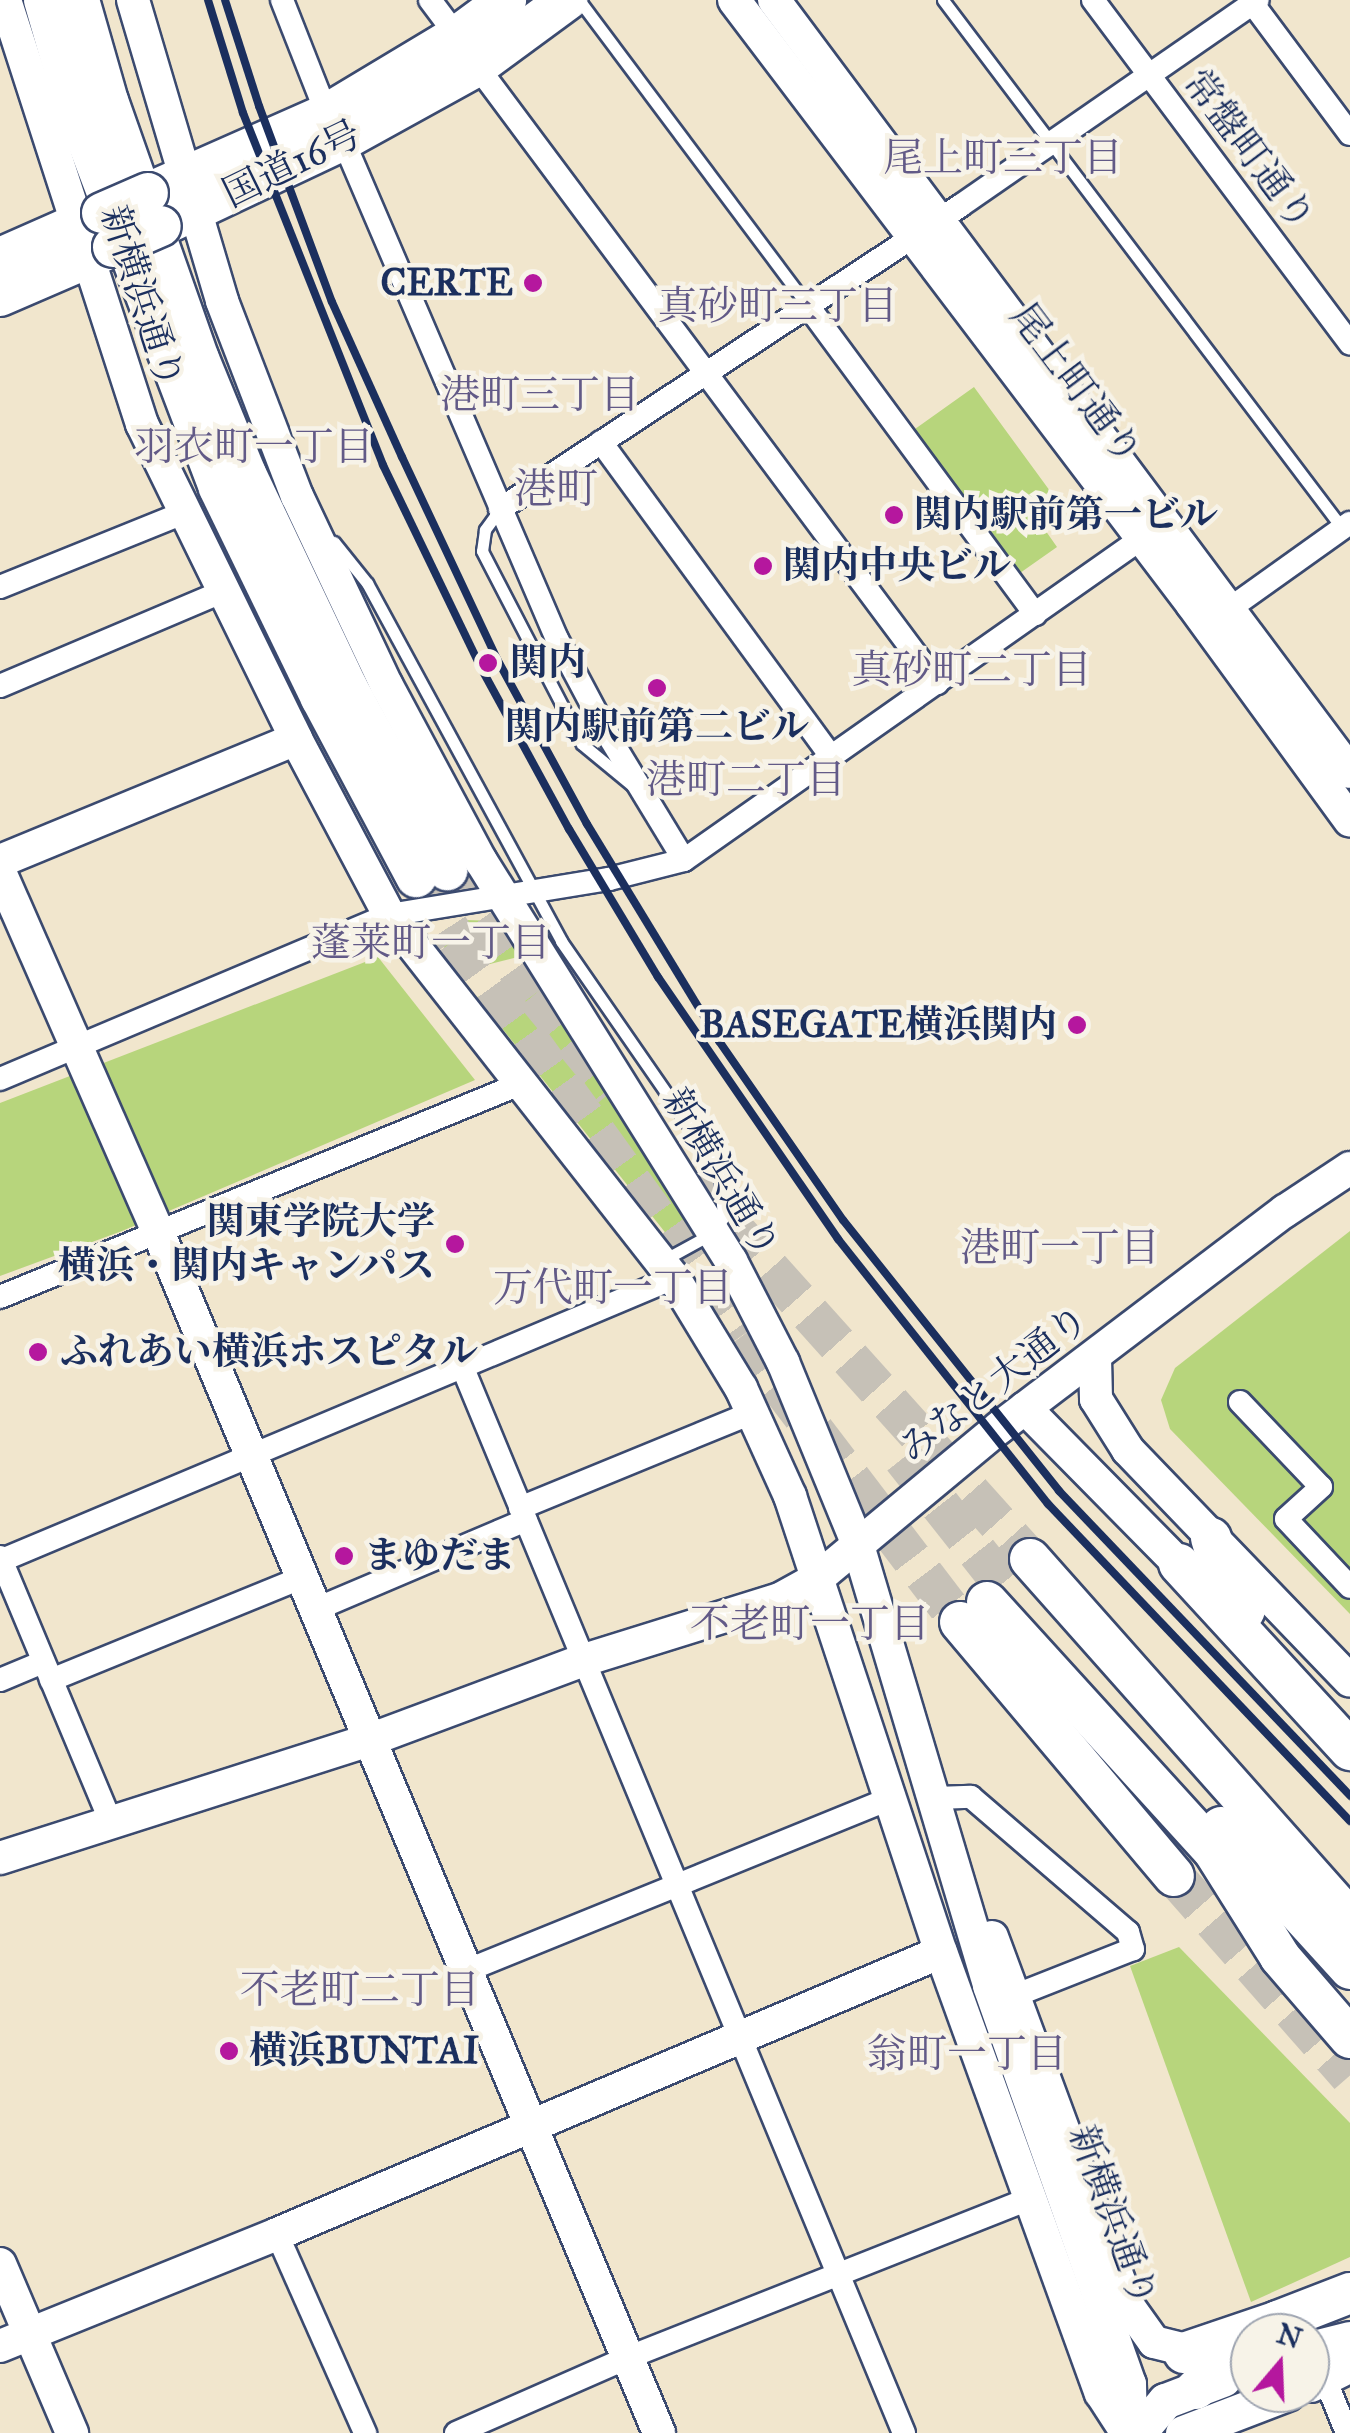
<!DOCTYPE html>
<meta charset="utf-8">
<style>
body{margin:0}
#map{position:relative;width:1350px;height:2433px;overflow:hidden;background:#f1e6cd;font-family:"IM FELL Great Primer","Noto Serif JP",serif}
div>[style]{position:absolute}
.green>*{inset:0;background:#b7d57c}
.highway-tunnel>*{height:40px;margin-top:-20px;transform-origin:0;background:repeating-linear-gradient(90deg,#c6c1b7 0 40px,transparent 0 60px)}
.roads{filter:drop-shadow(2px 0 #3b4a6f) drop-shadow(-2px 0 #3b4a6f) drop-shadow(0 2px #3b4a6f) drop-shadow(0 -2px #3b4a6f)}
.lane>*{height:11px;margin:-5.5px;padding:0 5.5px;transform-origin:5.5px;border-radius:5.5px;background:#fff}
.street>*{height:22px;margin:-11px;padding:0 11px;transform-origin:11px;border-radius:11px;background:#fff}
.secondary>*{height:32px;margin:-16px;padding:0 16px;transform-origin:16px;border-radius:16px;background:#fff}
.primary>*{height:35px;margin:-17.5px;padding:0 17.5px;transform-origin:17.5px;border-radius:17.5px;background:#fff}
.highway>*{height:40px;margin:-20px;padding:0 20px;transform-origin:20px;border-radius:20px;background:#fff}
.rail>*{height:8px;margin:-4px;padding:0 4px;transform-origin:4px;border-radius:4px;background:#1b2f5e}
.bridges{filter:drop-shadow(2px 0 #3b4a6f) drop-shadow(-2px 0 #3b4a6f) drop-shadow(0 2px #3b4a6f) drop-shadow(0 -2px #3b4a6f)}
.highway-bridge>*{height:40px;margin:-20px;padding:0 20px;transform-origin:20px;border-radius:20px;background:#fff}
.dots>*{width:28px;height:28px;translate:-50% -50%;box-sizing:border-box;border:5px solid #f7f3e8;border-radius:50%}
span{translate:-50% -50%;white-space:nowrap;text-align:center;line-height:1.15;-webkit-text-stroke:9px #f7f3e8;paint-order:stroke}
.street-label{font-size:38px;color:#1b2f5e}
.poi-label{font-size:38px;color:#1b2f5e;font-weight:700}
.right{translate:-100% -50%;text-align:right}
.left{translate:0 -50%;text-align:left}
.neighbourhood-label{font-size:40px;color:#625a87}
.quarter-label{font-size:42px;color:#625a87}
.north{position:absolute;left:1230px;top:2313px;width:100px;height:100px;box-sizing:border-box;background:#f7f3e8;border:2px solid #9fa5b1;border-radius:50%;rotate:19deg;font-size:28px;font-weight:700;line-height:40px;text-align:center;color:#1b2f5e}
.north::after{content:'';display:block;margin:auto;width:35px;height:45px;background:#b5179e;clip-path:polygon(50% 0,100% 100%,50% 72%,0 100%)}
</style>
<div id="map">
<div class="green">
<div style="clip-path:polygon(974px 387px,1050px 491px,1029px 507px,1057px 547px,1020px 573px,915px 429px)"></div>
<div style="clip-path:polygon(464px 920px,499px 921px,522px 956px,458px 972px,441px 942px,446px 929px)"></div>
<div style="clip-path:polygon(378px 957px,475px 1080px,122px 1231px,0 1276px,0 1103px)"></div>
<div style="clip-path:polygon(536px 979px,690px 1230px,674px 1239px,668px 1236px,477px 997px)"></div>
<div style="clip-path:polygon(1350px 1231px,1350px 1614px,1170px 1429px,1161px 1400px,1175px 1368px)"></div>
<div style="clip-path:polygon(1179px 1947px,1350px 2123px,1350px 2257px,1251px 2302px,1130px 1966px)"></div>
</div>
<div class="highway-tunnel">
<div style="left:447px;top:870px;width:152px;rotate:54.6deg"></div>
<div style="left:535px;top:994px;width:124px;rotate:50.5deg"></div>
<div style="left:416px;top:877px;width:74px;rotate:57.2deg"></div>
<div style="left:456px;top:939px;width:489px;rotate:54.2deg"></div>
<div style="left:742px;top:1336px;width:360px;rotate:52.7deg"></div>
<div style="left:690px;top:1180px;width:509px;rotate:48.1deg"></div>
<div style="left:903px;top:1458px;width:163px;rotate:51.7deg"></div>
<div style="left:1174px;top:1876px;width:266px;rotate:48.7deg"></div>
</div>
<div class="roads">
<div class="lane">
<div style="left:579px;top:0;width:382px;rotate:53.2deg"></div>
<div style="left:943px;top:0;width:662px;rotate:52.92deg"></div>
<div style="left:500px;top:509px;width:26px;rotate:126deg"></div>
<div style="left:485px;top:530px;width:21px;rotate:98deg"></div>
<div style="left:482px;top:551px;width:217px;rotate:62.6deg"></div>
<div style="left:582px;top:744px;width:66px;rotate:39.5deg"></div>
<div style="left:334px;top:542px;width:53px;rotate:51.2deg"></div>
<div style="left:367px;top:583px;width:407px;rotate:61.5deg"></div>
<div style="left:561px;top:941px;width:265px;rotate:55.3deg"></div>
<div style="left:712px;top:1159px;width:21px;rotate:67deg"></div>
<div style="left:720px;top:1178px;width:40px;rotate:85.7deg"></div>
<div style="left:723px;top:1218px;width:18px;rotate:124deg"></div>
<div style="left:713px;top:1233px;width:58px;rotate:151.2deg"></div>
</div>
<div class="street">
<div style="left:282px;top:0;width:123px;rotate:68.5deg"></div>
<div style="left:430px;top:0;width:45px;rotate:53.1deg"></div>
<div style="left:1093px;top:0;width:429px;rotate:53.2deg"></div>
<div style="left:1250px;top:0;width:167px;rotate:53.3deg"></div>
<div style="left:477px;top:66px;width:770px;rotate:53.29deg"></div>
<div style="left:343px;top:140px;width:543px;rotate:66.79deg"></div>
<div style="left:557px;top:639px;width:109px;rotate:62deg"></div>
<div style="left:608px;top:735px;width:146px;rotate:58.7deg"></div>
<div style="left:808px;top:306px;width:383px;rotate:53.6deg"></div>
<div style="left:601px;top:442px;width:391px;rotate:53.8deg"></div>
<div style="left:500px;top:509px;width:551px;rotate:-33.37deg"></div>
<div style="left:960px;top:206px;width:362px;rotate:-34.7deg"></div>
<div style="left:0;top:587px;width:201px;rotate:-22deg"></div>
<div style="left:1218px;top:617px;width:162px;rotate:-35.5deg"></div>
<div style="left:0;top:686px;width:243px;rotate:-23deg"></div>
<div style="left:0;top:1079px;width:422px;rotate:-22.9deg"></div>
<div style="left:389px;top:915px;width:223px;rotate:-9.3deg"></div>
<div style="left:609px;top:879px;width:77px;rotate:-14.2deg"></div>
<div style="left:684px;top:860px;width:560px;rotate:-35.11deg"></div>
<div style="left:0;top:1297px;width:562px;rotate:-22.27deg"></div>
<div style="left:462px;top:1366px;width:1155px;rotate:67.5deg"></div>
<div style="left:1240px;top:1402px;width:117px;rotate:46.4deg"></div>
<div style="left:1321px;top:1487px;width:47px;rotate:137.6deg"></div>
<div style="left:1286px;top:1519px;width:93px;rotate:46.7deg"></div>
<div style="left:520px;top:1508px;width:251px;rotate:-22.3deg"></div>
<div style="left:0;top:1557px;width:288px;rotate:67.3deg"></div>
<div style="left:0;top:1561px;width:731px;rotate:-22.78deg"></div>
<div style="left:314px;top:1610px;width:230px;rotate:-23deg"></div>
<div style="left:0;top:1680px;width:47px;rotate:-22.7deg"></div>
<div style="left:51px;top:1680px;width:270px;rotate:-22.2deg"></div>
<div style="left:936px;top:1798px;width:35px;rotate:-2deg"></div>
<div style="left:971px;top:1797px;width:207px;rotate:40.7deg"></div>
<div style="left:1128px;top:1932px;width:18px;rotate:74deg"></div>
<div style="left:1133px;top:1949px;width:126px;rotate:158.5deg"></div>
<div style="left:468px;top:1970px;width:457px;rotate:-22.1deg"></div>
<div style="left:277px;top:2234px;width:218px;rotate:66.1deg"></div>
<div style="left:1325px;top:2379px;width:58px;rotate:67.8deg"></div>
<div style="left:456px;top:2433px;width:187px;rotate:-23.7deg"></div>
<div style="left:627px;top:2358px;width:432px;rotate:-21.6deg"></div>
</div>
<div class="secondary">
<div style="left:5px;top:0;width:446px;rotate:72.1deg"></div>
<div style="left:142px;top:424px;width:351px;rotate:63.9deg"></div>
<div style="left:296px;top:739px;width:199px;rotate:62.1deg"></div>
<div style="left:389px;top:915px;width:462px;rotate:51.9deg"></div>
<div style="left:674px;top:1278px;width:129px;rotate:58.7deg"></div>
<div style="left:741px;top:1388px;width:119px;rotate:65.6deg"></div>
<div style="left:790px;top:1496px;width:480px;rotate:71.7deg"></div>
<div style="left:941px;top:1952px;width:469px;rotate:70.1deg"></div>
<div style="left:1101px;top:2393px;width:48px;rotate:57deg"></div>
<div style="left:133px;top:0;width:314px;rotate:73.5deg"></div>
<div style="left:222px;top:301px;width:209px;rotate:69deg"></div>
<div style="left:297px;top:496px;width:210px;rotate:64.7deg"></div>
<div style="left:387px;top:686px;width:199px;rotate:61.8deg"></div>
<div style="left:481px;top:861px;width:472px;rotate:58deg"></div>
<div style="left:731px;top:1261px;width:114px;rotate:62.8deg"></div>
<div style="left:783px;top:1362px;width:195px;rotate:67.7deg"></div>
<div style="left:857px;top:1542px;width:463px;rotate:73.4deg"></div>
<div style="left:989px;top:1986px;width:422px;rotate:70.5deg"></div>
<div style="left:1130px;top:2384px;width:49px;rotate:88.8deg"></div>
<div style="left:734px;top:0;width:758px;rotate:52.83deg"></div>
<div style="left:1192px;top:604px;width:268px;rotate:53.9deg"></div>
<div style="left:774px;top:0;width:963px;rotate:53.27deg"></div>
<div style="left:0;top:861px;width:320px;rotate:-22.4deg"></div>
<div style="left:0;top:872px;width:395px;rotate:66.3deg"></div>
<div style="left:159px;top:1234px;width:1299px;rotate:67.36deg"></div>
<div style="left:1095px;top:1358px;width:41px;rotate:88.6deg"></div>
<div style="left:1096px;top:1399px;width:60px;rotate:57.9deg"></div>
<div style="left:1128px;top:1450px;width:320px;rotate:46.1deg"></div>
<div style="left:1025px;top:1408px;width:219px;rotate:45.4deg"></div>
<div style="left:0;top:1858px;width:385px;rotate:-17.7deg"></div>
<div style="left:367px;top:1741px;width:232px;rotate:-20.5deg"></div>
<div style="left:584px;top:1660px;width:205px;rotate:-17.3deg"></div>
<div style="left:780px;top:1599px;width:43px;rotate:-28.9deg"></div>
<div style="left:818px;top:1578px;width:236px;rotate:-39.7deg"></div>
<div style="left:1000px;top:1427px;width:358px;rotate:-37.2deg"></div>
<div style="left:1285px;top:1211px;width:78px;rotate:-33.5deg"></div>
<div style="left:992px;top:1937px;width:395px;rotate:69.7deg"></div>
<div style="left:1129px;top:2307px;width:43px;rotate:54.5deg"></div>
<div style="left:1154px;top:2342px;width:58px;rotate:14deg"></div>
<div style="left:0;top:2264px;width:184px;rotate:66.9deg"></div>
<div style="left:0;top:2346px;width:299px;rotate:-22deg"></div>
<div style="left:277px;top:2234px;width:721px;rotate:-23.01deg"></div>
</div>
<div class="primary">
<div style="left:1310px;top:2349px;width:41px;rotate:-14deg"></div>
<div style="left:1310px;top:2384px;width:45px;rotate:-26.6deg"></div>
<div style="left:1138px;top:2433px;width:42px;rotate:-49.8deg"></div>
<div style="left:1165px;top:2401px;width:62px;rotate:-20.8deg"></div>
<div style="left:1183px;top:2433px;width:111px;rotate:-21deg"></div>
</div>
<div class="highway">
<div style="left:44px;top:0;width:116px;rotate:73.9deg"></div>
<div style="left:76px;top:111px;width:403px;rotate:69.2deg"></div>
<div style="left:219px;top:488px;width:233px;rotate:64.1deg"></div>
<div style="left:321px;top:698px;width:203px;rotate:62deg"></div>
<div style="left:79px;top:0;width:105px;rotate:74deg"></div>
<div style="left:108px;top:101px;width:274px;rotate:70.6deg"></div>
<div style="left:199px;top:359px;width:124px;rotate:67.8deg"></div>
<div style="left:246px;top:474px;width:236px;rotate:64.6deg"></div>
<div style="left:347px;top:687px;width:209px;rotate:61.3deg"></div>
<div style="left:148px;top:193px;width:196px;rotate:-23.8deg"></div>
<div style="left:327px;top:114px;width:152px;rotate:-31deg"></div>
<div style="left:457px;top:36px;width:61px;rotate:-36.3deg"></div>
<div style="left:161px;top:226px;width:201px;rotate:-25.3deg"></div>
<div style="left:343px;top:140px;width:153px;rotate:-28.9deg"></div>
<div style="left:477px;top:66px;width:112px;rotate:-36.3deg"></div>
<div style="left:0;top:258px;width:111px;rotate:-23.8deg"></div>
<div style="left:0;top:296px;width:123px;rotate:-23.4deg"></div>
<div style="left:1211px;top:1538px;width:41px;rotate:72.9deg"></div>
<div style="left:1223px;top:1577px;width:40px;rotate:57.1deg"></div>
<div style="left:1030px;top:1559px;width:482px;rotate:48.4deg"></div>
<div style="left:1179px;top:1564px;width:253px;rotate:47.4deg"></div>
<div style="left:987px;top:1602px;width:336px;rotate:47.7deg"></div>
<div style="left:1213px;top:1850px;width:126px;rotate:57.9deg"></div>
<div style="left:1280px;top:1957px;width:107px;rotate:49.2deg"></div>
<div style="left:960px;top:1622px;width:332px;rotate:49.9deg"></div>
<div style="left:1221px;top:1827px;width:192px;rotate:47.7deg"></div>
<div style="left:1264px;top:2333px;width:18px;rotate:-41deg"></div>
<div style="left:1278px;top:2321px;width:77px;rotate:-21.3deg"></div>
<div style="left:1184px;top:2353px;width:99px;rotate:-18.8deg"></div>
<div style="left:1196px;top:2389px;width:70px;rotate:-39.8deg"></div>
</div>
</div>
<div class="rail">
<div style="left:208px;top:0;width:118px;rotate:72.8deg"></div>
<div style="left:243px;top:113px;width:379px;rotate:68.3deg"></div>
<div style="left:383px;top:465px;width:223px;rotate:64.2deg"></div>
<div style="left:480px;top:666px;width:186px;rotate:61.4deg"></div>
<div style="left:569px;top:829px;width:173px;rotate:59deg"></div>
<div style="left:658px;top:977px;width:318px;rotate:55.5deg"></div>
<div style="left:838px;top:1239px;width:338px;rotate:51.6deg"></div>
<div style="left:1048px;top:1504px;width:438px;rotate:46.4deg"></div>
<div style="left:225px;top:0;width:111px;rotate:72.2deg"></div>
<div style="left:259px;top:106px;width:209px;rotate:69.6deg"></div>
<div style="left:332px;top:302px;width:170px;rotate:65.7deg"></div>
<div style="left:402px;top:457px;width:223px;rotate:64.8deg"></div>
<div style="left:497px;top:659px;width:188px;rotate:61.4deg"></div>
<div style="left:587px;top:824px;width:254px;rotate:58.7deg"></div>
<div style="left:719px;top:1041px;width:218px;rotate:55.3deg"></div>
<div style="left:843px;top:1220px;width:347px;rotate:51.4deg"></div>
<div style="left:1059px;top:1491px;width:422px;rotate:46.3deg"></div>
</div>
<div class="bridges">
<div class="highway-bridge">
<div style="left:102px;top:213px;width:50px;rotate:-23.5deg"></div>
<div style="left:113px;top:247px;width:52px;rotate:-23.6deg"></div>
</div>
</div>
<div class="dots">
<div style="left:533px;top:283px;background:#b5179e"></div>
<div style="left:894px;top:515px;background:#b5179e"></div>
<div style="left:763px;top:566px;background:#b5179e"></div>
<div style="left:488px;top:663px;background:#b5179e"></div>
<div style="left:657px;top:688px;background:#b5179e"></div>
<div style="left:1077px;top:1025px;background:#b5179e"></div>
<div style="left:455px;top:1244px;background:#b5179e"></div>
<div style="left:38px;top:1352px;background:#b5179e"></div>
<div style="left:344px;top:1556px;background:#b5179e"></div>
<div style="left:229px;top:2051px;background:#b5179e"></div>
</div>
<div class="street-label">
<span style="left:1249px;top:150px;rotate:53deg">常盤町通り</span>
<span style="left:292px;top:164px;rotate:-26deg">国道16号</span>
<span style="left:142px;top:297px;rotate:72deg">新横浜通り</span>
<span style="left:1076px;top:384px;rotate:53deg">尾上町通り</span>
<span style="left:721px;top:1173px;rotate:59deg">新横浜通り</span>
<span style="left:994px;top:1384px;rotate:-38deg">みなと大通り</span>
<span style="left:1113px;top:2216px;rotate:70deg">新横浜通り</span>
</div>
<div class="poi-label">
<span class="right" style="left:513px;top:283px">CERTE</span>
<span class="left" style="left:914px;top:515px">関内駅前第一ビル</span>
<span class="left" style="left:783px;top:566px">関内中央ビル</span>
<span class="left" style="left:510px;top:663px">関内</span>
<span style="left:657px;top:727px">関内駅前第二ビル</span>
<span class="right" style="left:1057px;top:1025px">BASEGATE横浜関内</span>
<span class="right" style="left:435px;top:1244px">関東学院大学<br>横浜・関内キャンパス</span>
<span class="left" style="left:60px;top:1352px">ふれあい横浜ホスピタル</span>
<span class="left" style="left:364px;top:1556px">まゆだま</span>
<span class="left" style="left:249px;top:2051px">横浜BUNTAI</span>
</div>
<div class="neighbourhood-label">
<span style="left:1003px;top:158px">尾上町三丁目</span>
<span style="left:778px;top:306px">真砂町三丁目</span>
<span style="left:540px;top:395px">港町三丁目</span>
<span style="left:254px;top:447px">羽衣町一丁目</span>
<span style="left:972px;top:670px">真砂町二丁目</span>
<span style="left:746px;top:780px">港町二丁目</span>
<span style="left:431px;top:943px">蓬莱町一丁目</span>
<span style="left:1060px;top:1248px">港町一丁目</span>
<span style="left:613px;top:1288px">万代町一丁目</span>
<span style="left:810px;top:1624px">不老町一丁目</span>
<span style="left:360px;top:1990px">不老町二丁目</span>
<span style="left:967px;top:2054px">翁町一丁目</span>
</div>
<div class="quarter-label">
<span style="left:556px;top:489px">港町</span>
</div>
<div class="north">N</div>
</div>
